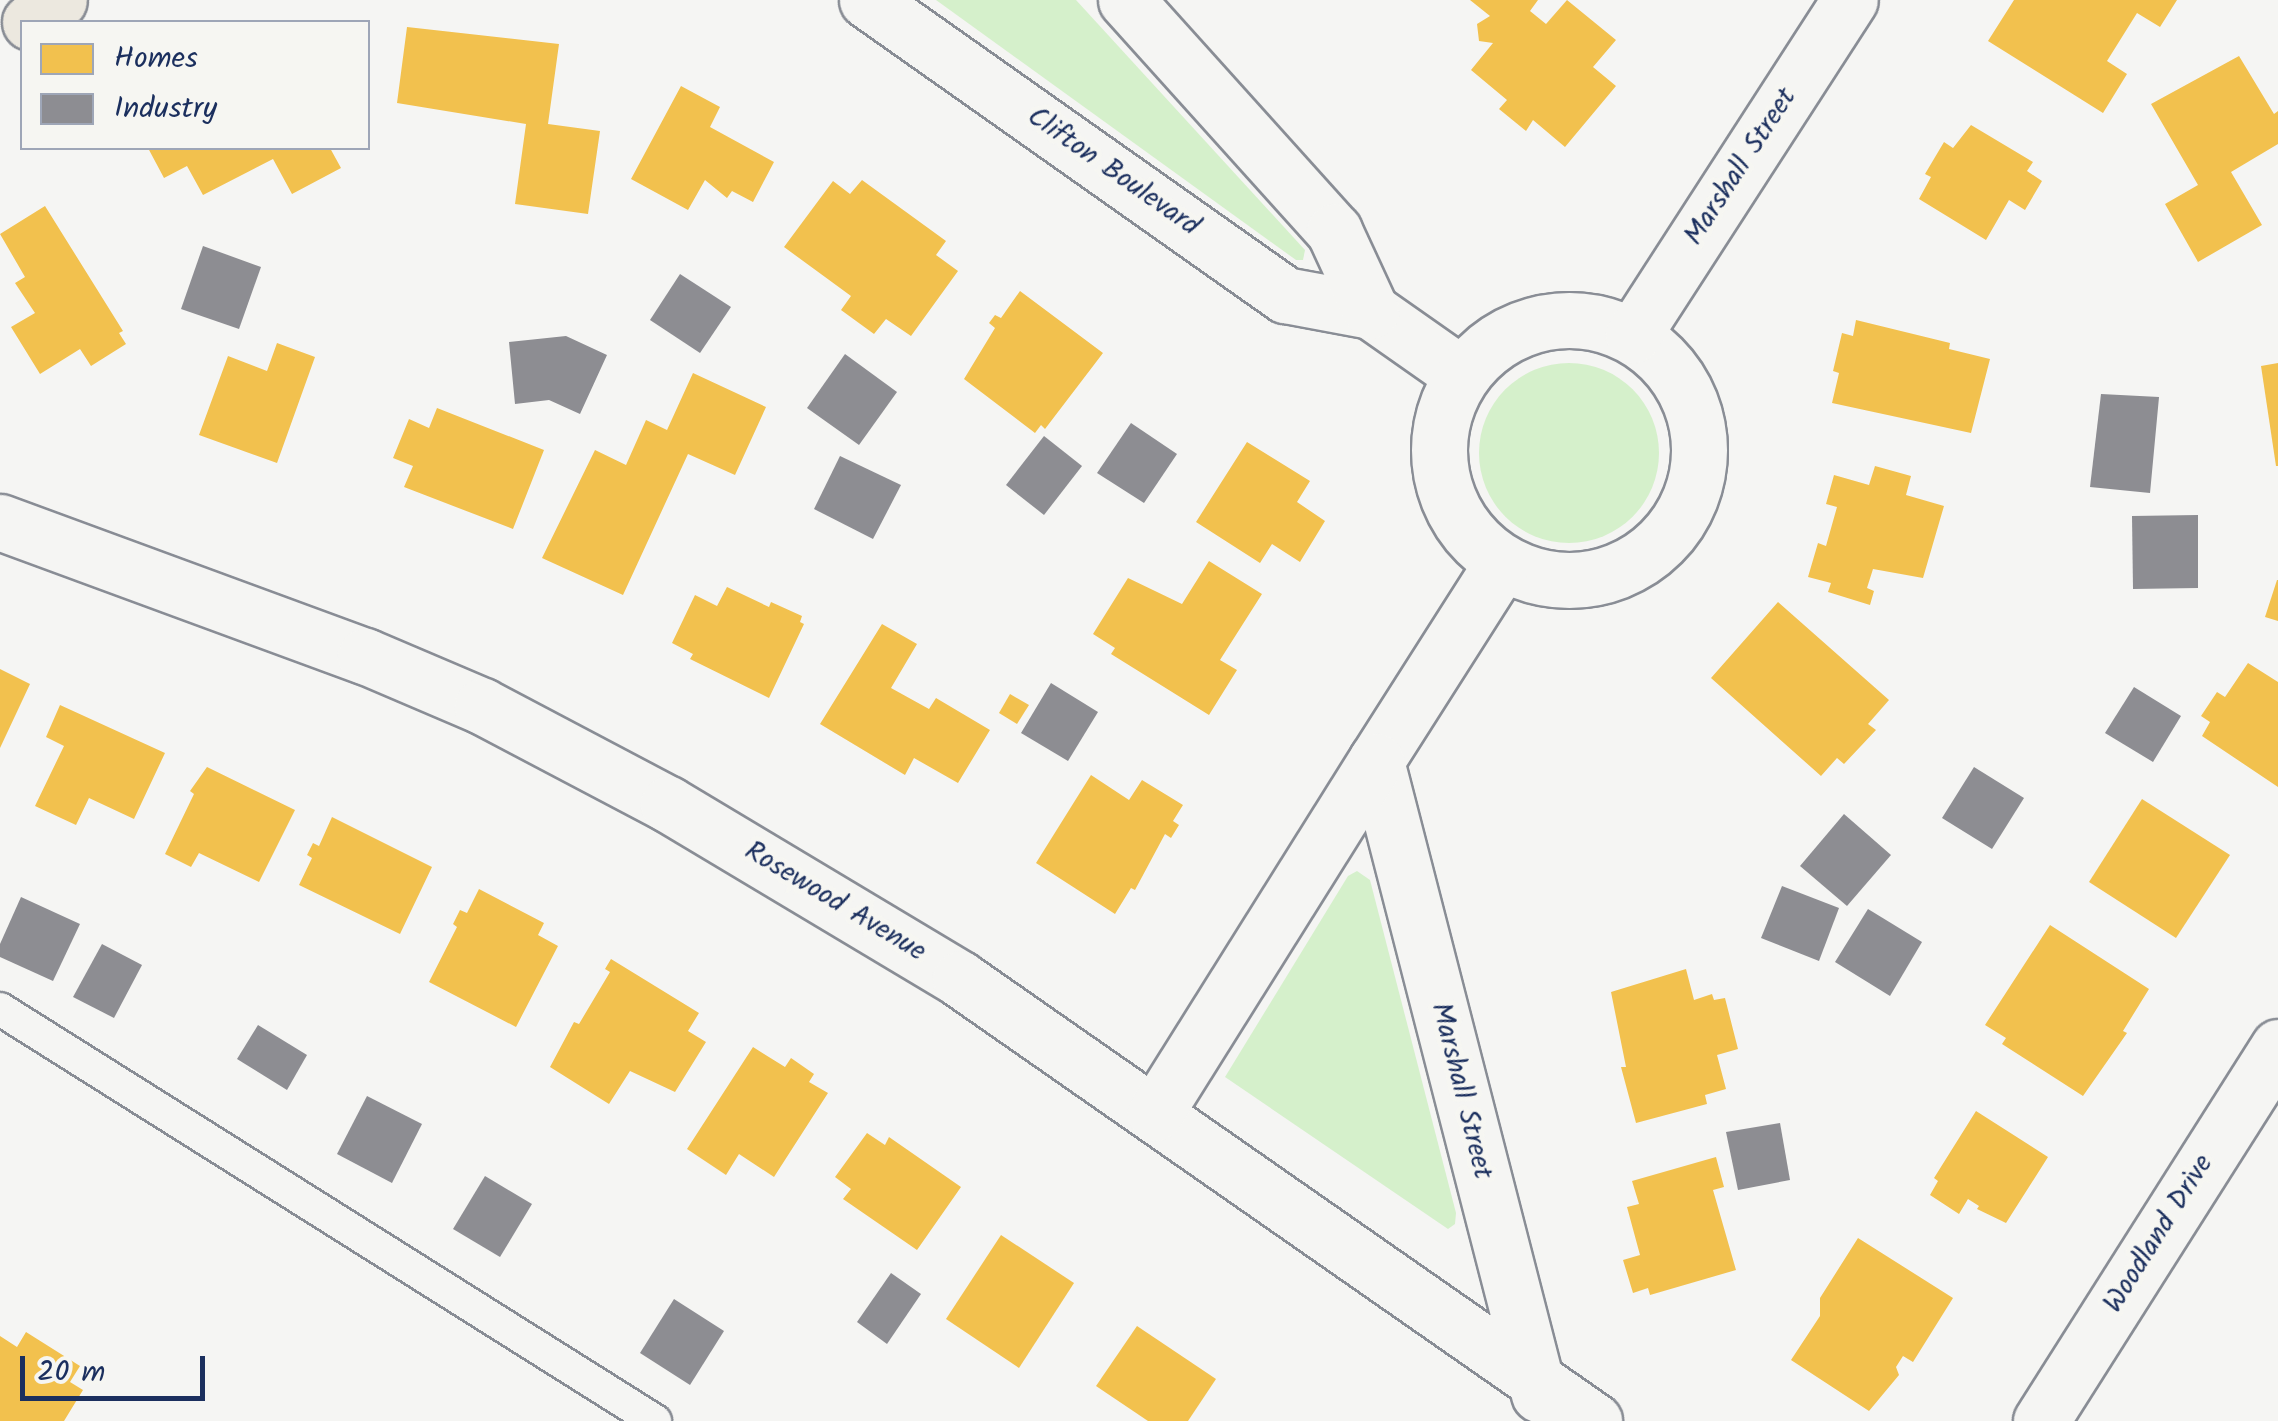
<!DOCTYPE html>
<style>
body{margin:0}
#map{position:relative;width:2278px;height:1421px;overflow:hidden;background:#f5f5f3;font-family:Kalam,sans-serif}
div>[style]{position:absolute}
.green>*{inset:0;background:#d5f0cb}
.round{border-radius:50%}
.homes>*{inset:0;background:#f2c14e}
.industry>*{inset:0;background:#8d8d92}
.roads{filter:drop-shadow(2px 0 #898d95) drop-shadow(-2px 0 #898d95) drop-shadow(0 2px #898d95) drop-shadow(0 -2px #898d95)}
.service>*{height:32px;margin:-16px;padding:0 16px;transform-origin:16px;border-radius:16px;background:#f5f5f3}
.minor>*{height:55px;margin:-27.5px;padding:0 27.5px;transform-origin:27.5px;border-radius:27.5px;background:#f5f5f3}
.minor>.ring{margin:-27.5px;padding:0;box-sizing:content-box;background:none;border:55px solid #f5f5f3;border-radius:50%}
.primary>*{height:55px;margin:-27.5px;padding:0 27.5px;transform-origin:27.5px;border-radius:27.5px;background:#ece8df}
span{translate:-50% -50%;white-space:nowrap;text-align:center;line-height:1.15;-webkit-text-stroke:10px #f6f6f2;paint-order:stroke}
.street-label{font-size:28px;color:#1b2f5e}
.legend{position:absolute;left:20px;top:20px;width:350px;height:130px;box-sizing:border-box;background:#f6f6f2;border:2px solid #9ea6b7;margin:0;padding:12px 18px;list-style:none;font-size:30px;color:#1b2f5e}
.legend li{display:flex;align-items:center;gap:20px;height:50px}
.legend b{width:50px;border:2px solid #9ea6b7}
.scale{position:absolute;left:20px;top:1356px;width:185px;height:45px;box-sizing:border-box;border:5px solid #1b2f5e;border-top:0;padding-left:12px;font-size:30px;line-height:35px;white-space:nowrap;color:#1b2f5e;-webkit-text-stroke:8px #f6f6f2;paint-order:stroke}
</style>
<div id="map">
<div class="green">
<div style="clip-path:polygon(936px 0,1076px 0,1305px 250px,1303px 260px,1296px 260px)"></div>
<div class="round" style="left:1479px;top:363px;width:180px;height:180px"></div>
<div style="clip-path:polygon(1357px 871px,1370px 880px,1456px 1213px,1455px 1224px,1448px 1229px,1225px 1077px,1348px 876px)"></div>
</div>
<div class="homes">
<div style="clip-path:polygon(1470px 0,1538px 0,1530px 11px,1546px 24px,1567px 0,1616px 40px,1593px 67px,1616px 86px,1565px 147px,1533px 120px,1526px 131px,1499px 109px,1507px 100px,1471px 70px,1493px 43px,1479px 41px,1477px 24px,1490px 16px)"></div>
<div style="clip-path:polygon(2014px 0,2177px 0,2160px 27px,2137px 13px,2107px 61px,2127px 74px,2103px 113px,1988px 41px)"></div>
<div style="clip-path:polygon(407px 27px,559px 44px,548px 124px,600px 131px,588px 214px,515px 204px,526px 124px,397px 103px)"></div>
<div style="clip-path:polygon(2239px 56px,2274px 114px,2278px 111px,2278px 144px,2231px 172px,2262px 225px,2198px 262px,2165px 204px,2198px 185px,2151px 104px)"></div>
<div style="clip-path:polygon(681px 86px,720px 107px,710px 127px,774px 162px,753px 202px,732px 191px,727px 198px,705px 180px,688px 210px,631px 179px)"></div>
<div style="clip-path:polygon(1971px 125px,2033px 162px,2027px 171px,2042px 181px,2025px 210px,2009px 200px,1986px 240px,1919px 199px,1931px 177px,1925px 174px,1944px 142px,1953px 148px)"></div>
<div style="clip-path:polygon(148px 148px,330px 148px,341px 168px,292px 194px,273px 159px,203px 195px,187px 166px,164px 178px)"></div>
<div style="clip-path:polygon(862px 180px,946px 241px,936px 255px,958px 271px,911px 336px,886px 319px,874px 334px,841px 310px,851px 296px,784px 247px,833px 181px,850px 194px)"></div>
<div style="clip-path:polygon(45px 206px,123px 331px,119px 333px,126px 344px,91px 366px,80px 349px,40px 374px,11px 327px,35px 313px,15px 283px,25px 277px,0 234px)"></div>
<div style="clip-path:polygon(1020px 291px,1103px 353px,1045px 429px,1041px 425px,1035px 433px,964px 379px,995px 328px,989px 323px,995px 315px,1001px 318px)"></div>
<div style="clip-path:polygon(1856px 320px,1950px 343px,1949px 349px,1990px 359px,1971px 433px,1832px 403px,1839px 373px,1833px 371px,1842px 333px,1853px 336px)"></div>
<div style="clip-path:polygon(277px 343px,315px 357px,277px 463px,199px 435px,228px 356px,267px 371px)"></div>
<div style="clip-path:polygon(2278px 363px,2278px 466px,2276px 466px,2261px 366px)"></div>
<div style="clip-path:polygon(693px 373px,766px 407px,735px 475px,688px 454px,623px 595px,542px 558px,595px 450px,626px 465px,646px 420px,667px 430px)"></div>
<div style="clip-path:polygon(437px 408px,544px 450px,513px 529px,404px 487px,413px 466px,393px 458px,409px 419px,429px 428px)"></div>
<div style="clip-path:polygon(1247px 442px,1310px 481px,1297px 502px,1325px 521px,1300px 562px,1272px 544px,1260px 563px,1196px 522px)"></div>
<div style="clip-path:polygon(1875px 466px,1911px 476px,1906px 495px,1944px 506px,1923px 578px,1873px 569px,1867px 588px,1874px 591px,1870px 605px,1828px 592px,1831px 583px,1808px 577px,1818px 543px,1826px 546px,1837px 507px,1826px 504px,1834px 475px,1869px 485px)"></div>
<div style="clip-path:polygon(1209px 561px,1262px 594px,1220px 660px,1237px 670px,1209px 715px,1111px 654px,1115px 648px,1093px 634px,1128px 578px,1182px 604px)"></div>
<div style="clip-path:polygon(2277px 580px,2278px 580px,2278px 621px,2265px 617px)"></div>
<div style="clip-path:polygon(727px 587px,769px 607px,771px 602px,802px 616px,800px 622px,804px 624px,769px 698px,690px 659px,693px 654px,672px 643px,695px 595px,717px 606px)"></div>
<div style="clip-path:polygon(1778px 602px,1889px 700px,1868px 724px,1876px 730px,1844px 764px,1837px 758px,1821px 776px,1711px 678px)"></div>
<div style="clip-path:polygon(882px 624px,917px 644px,891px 688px,929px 709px,936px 698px,990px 730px,958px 783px,914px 758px,905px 775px,820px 724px)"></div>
<div style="clip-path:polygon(2248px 663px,2278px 682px,2278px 787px,2202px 736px,2210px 722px,2201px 716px,2217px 692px,2225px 697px)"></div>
<div style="clip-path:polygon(0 669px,30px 684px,0 748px)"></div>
<div style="clip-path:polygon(1010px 694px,1029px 705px,1017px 724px,999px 713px)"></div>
<div style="clip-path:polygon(60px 705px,165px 753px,134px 819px,89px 798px,76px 825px,35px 806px,64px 746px,46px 737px)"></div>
<div style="clip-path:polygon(207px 767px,295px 810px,259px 882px,199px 853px,191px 867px,165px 854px,194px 794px,190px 791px)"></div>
<div style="clip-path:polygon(1091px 775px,1129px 800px,1142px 780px,1183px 805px,1173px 821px,1179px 825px,1171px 838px,1165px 834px,1135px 890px,1131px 888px,1115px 914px,1036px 863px)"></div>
<div style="clip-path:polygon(2142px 799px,2230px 855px,2176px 938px,2089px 882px)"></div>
<div style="clip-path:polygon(332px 817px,432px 867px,400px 934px,299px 885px,312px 858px,307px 855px,313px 843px,319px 846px)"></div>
<div style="clip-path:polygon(479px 889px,544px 923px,538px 935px,558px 946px,516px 1027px,429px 982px,457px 927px,453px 924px,460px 910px,467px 913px)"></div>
<div style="clip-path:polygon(2050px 925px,2149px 989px,2123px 1031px,2127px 1033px,2083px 1096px,2002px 1044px,2006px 1038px,1985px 1025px)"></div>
<div style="clip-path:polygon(611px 959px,699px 1013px,688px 1031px,706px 1042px,675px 1092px,630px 1071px,609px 1104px,550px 1067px,574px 1022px,579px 1024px,610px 972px,605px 969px)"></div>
<div style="clip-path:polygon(1686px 969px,1694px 1000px,1712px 994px,1714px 1000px,1725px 998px,1738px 1049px,1717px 1055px,1726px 1089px,1705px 1095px,1707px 1104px,1636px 1123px,1621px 1067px,1626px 1067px,1611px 992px)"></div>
<div style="clip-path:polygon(753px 1047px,785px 1067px,791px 1058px,814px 1074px,809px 1082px,828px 1093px,774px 1177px,739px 1154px,726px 1175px,687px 1149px)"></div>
<div style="clip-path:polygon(1976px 1111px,2048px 1157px,2006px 1223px,1977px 1209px,1979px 1206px,1968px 1199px,1959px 1214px,1930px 1195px,1938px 1181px,1934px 1178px)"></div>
<div style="clip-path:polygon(867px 1133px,885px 1145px,889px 1137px,961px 1187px,917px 1250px,843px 1199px,851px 1189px,835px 1177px)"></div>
<div style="clip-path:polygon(1716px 1157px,1724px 1187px,1713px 1190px,1736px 1270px,1650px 1295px,1648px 1288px,1633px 1293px,1623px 1260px,1640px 1255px,1627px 1207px,1639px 1204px,1632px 1181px)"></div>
<div style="clip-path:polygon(1001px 1235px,1074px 1283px,1019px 1368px,946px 1319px)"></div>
<div style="clip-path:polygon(1858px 1238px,1953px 1298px,1913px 1362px,1903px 1356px,1896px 1367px,1899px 1375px,1869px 1411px,1791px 1360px,1820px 1316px,1820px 1298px)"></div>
<div style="clip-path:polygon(1137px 1326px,1216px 1379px,1188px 1421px,1148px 1421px,1096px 1386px)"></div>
<div style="clip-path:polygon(26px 1332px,80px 1366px,70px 1382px,83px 1390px,64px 1421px,0 1421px,0 1336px,17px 1347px)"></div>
</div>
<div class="industry">
<div style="clip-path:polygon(203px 246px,261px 267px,239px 329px,181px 309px)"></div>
<div style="clip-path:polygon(680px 274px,731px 307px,700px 353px,650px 320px)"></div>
<div style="clip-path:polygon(566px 336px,607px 355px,580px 414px,549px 400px,515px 404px,509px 342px)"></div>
<div style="clip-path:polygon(845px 354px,897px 392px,859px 445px,807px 408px)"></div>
<div style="clip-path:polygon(2101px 394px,2159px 397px,2150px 493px,2090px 487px)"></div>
<div style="clip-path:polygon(1131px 423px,1177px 454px,1144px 503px,1097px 473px)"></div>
<div style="clip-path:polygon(1044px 436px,1082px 466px,1044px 515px,1006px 485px)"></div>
<div style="clip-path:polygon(840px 456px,901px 485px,873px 539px,814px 509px)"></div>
<div style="clip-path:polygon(2198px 515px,2198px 588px,2133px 589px,2132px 516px)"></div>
<div style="clip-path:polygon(1051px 683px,1098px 712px,1068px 761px,1021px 733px)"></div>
<div style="clip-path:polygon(2134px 687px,2181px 716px,2153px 762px,2105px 733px)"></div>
<div style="clip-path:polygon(1974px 767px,2024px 798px,1992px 849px,1942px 818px)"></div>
<div style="clip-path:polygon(1844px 814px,1891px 855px,1847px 906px,1800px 866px)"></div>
<div style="clip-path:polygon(1782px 886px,1839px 908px,1819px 961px,1761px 938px)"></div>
<div style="clip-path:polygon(21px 897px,80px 924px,53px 981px,0 957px,0 944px)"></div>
<div style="clip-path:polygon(1868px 909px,1922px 942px,1890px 996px,1835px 962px)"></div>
<div style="clip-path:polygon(102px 944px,142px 965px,114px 1018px,73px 997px)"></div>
<div style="clip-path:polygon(258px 1025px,307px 1055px,287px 1090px,237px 1059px)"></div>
<div style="clip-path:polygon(367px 1096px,422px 1124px,392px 1183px,337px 1154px)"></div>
<div style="clip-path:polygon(1780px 1123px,1790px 1180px,1738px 1190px,1726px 1132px)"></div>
<div style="clip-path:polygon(485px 1176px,532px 1204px,500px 1257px,453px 1229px)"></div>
<div style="clip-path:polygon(891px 1273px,921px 1294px,887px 1344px,857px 1322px)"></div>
<div style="clip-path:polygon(674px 1299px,724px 1331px,690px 1385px,640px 1353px)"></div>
</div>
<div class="roads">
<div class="service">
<div style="left:0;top:1009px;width:774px;rotate:32.17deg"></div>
</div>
<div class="minor">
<div style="left:867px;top:0;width:512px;rotate:35.21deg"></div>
<div style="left:1285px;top:295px;width:87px;rotate:10.5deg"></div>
<div style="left:1371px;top:311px;width:111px;rotate:35.1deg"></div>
<div style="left:1126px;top:0;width:311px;rotate:48deg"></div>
<div style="left:1334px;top:231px;width:88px;rotate:65.2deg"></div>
<div class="ring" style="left:1439px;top:320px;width:205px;height:205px"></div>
<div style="left:1633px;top:335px;width:399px;rotate:-57.1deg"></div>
<div style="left:0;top:522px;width:389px;rotate:20.2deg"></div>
<div style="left:365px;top:656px;width:127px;rotate:23.1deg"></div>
<div style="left:482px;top:706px;width:210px;rotate:27.8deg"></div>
<div style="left:668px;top:804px;width:340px;rotate:30.9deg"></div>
<div style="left:960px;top:979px;width:773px;rotate:34.88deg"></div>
<div style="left:1502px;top:563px;width:235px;rotate:122.5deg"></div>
<div style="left:1376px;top:761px;width:654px;rotate:75.56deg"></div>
<div style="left:1155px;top:1113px;width:416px;rotate:-57.9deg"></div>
<div style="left:2041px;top:1421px;width:443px;rotate:-57.6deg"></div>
</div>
<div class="primary">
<div style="left:30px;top:22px;width:36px;rotate:-37deg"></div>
</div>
</div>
<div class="street-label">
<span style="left:1741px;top:167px;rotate:-57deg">Marshall Street</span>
<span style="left:1113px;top:172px;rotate:35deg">Clifton Boulevard</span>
<span style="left:835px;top:902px;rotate:31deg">Rosewood Avenue</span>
<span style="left:1461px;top:1091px;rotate:76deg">Marshall Street</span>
<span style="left:2159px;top:1234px;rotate:-58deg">Woodland Drive</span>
</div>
<ul class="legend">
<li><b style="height:28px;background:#f2c14e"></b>Homes</li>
<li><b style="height:28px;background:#8d8d92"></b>Industry</li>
</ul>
<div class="scale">20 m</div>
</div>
